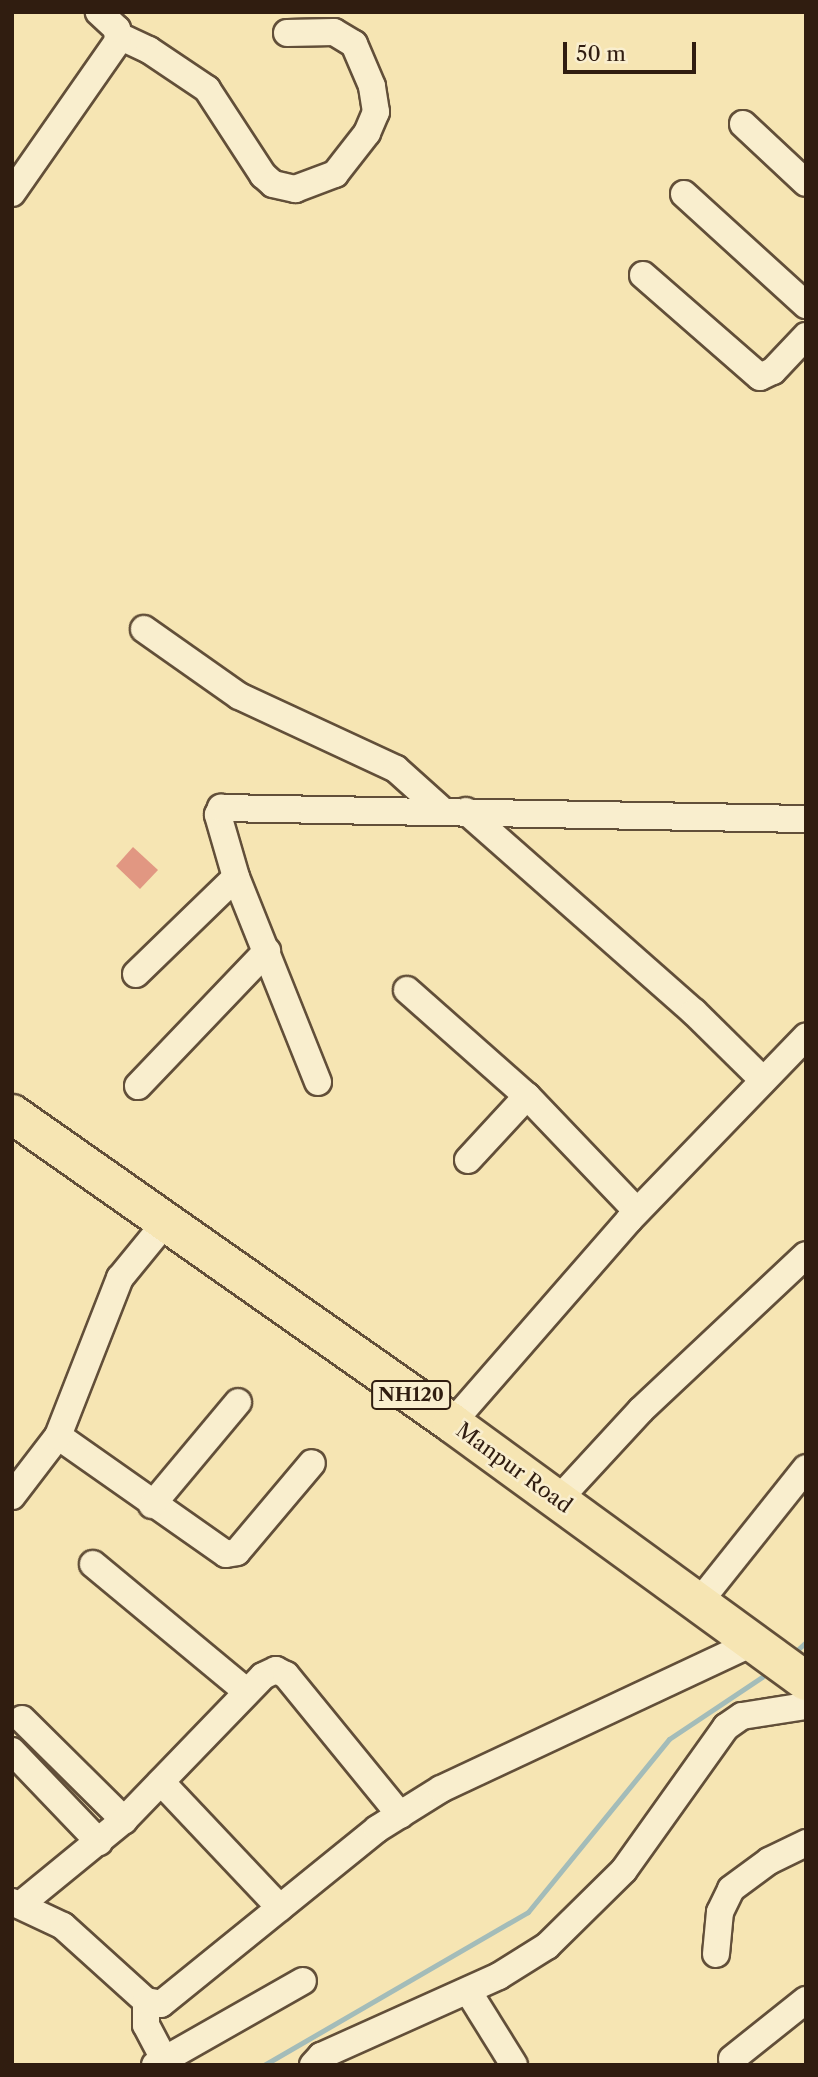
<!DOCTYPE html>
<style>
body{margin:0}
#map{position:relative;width:818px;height:2077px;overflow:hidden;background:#f6e5b3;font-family:"Libre Caslon Text",serif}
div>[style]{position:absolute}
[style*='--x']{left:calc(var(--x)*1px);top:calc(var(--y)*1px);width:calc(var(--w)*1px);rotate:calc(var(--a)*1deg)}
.stream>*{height:5px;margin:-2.5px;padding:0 2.5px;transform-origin:2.5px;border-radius:2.5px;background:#a3bcb9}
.building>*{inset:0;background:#e19782}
.roads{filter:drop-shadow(2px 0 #624f39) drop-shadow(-2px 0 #624f39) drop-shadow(0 2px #624f39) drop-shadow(0 -2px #624f39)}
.minor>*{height:26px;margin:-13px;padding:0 13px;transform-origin:13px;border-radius:13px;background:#f9eece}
.highway>*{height:38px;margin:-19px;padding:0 19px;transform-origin:19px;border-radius:19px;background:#f6e5b3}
span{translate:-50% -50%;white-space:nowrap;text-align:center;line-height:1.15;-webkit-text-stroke:5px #f9eece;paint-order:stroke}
.shield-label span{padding:2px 5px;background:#f9eece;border:2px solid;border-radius:5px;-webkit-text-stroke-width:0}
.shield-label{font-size:19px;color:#301d10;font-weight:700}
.street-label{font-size:21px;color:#301d10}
.frame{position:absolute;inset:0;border:14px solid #301d10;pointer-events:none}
.scale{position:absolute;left:563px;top:42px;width:133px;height:32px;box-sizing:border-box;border:4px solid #301d10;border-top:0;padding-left:9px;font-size:21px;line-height:24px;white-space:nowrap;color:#301d10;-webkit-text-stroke:5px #f9eece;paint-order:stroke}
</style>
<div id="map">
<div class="stream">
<i style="--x:793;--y:1654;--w:18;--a:-43"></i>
<i style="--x:264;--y:2065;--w:305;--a:-30.1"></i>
<i style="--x:528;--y:1912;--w:223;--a:-50.8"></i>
<i style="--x:669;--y:1739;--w:112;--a:-33.7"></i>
</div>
<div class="building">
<i style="clip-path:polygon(133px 847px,158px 870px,140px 889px,116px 866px)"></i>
</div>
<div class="roads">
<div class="minor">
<i style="--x:119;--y:36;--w:33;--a:25"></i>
<i style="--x:149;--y:50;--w:70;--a:33.9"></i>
<i style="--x:207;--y:89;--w:103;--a:56.9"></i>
<i style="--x:263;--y:175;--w:13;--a:42"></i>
<i style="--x:273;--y:184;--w:23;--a:13"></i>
<i style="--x:295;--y:189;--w:43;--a:-20.6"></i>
<i style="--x:335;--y:174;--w:52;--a:-52"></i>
<i style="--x:367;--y:133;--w:23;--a:-67"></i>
<i style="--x:376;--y:112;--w:26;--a:-99"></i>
<i style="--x:372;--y:86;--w:46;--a:-113.2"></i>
<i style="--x:354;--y:44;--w:23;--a:-149"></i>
<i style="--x:334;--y:32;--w:47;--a:178.8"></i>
<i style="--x:743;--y:124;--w:86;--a:43.1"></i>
<i style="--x:12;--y:193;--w:185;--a:-55.1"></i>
<i style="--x:118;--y:41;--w:12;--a:-95"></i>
<i style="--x:117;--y:29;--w:25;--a:-137"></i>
<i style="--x:684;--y:194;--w:165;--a:42.3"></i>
<i style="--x:643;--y:275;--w:155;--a:41.1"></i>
<i style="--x:760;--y:377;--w:14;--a:-25"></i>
<i style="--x:773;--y:371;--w:48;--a:-46.7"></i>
<i style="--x:144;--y:629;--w:116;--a:35.2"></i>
<i style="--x:239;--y:696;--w:173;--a:24.9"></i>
<i style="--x:396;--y:769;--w:64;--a:41.9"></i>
<i style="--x:466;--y:811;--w:304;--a:41.4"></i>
<i style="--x:694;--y:1012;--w:97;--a:44.6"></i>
<i style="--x:136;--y:974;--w:139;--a:-44.1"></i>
<i style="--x:407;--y:990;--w:160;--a:41.5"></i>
<i style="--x:527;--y:1096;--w:159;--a:46.3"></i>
<i style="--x:318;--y:1082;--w:221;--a:-111.8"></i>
<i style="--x:236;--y:877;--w:65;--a:-106.2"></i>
<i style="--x:218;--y:815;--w:8;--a:-67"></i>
<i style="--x:221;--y:808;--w:585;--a:1.08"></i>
<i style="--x:138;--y:1086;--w:187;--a:-46.3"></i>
<i style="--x:468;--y:1160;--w:87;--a:-47.3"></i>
<i style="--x:452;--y:1423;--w:269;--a:-48.9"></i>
<i style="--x:629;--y:1220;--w:255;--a:-46"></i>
<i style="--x:58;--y:1436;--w:205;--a:35.1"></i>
<i style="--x:226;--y:1554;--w:11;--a:-10"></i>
<i style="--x:237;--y:1552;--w:116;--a:-49.9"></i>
<i style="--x:12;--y:1496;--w:76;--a:-52.5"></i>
<i style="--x:58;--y:1436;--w:170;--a:-68.6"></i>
<i style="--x:120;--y:1278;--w:71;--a:-50.7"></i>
<i style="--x:558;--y:1500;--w:122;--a:-47.3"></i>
<i style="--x:641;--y:1410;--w:226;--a:-43.2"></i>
<i style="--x:152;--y:1505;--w:134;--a:-50.1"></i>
<i style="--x:93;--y:1564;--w:200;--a:39.7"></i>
<i style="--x:700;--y:1601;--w:170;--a:-51.4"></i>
<i style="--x:22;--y:1719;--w:144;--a:44.7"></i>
<i style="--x:12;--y:1751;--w:126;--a:46.3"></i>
<i style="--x:161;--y:1782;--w:173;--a:46.6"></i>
<i style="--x:12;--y:1902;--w:56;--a:25.2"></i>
<i style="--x:63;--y:1926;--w:112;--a:42.1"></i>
<i style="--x:146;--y:2001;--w:15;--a:11"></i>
<i style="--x:161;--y:2004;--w:278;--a:-39"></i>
<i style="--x:377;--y:1829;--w:75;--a:-32"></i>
<i style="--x:441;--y:1789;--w:344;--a:-25.1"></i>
<i style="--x:20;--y:1905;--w:134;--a:-39.3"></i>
<i style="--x:124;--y:1820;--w:200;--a:-46"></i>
<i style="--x:263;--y:1676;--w:14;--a:-25"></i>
<i style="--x:276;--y:1670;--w:11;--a:27"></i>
<i style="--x:286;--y:1675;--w:181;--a:50.8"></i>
<i style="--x:716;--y:1954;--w:42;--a:-84.6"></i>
<i style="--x:720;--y:1912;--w:25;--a:-64"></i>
<i style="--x:731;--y:1889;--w:47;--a:-36.4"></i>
<i style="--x:769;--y:1861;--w:41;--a:-25.9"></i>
<i style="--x:468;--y:1991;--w:87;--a:58.1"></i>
<i style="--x:146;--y:2001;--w:24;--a:90"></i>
<i style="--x:146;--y:2025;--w:41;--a:62.2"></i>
<i style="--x:732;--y:2059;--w:95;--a:-38.6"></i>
<i style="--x:155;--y:2065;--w:170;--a:-29.6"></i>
<i style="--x:313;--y:2065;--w:12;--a:-48"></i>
<i style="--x:321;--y:2056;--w:195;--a:-24.2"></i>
<i style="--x:499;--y:1976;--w:57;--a:-32"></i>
<i style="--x:547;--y:1946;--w:108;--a:-44.6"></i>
<i style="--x:624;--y:1870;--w:176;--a:-54.5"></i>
<i style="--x:726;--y:1727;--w:19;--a:-35"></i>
<i style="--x:742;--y:1716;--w:65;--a:-8.9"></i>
</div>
<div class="highway">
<i style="--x:12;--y:1114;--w:538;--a:35.08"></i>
<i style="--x:452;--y:1423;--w:438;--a:36.1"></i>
</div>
</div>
<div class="shield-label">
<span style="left:411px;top:1395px">NH120</span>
</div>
<div class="street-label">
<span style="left:514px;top:1468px;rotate:36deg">Manpur Road</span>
</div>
<div class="frame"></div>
<div class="scale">50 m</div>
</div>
